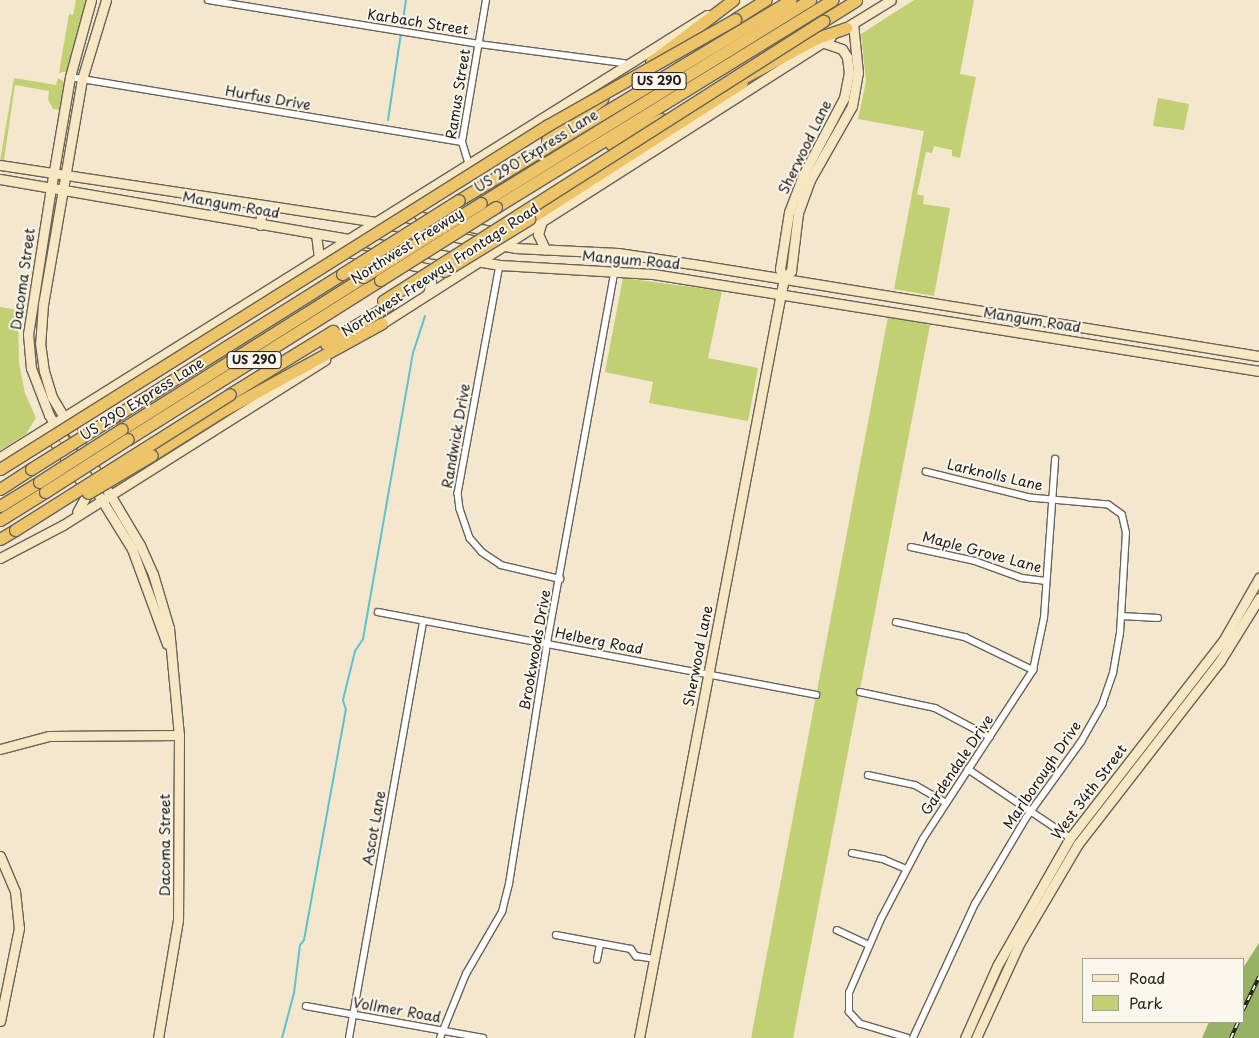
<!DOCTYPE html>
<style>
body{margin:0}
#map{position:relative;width:1259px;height:1038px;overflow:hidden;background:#f4e7ce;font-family:"Playpen Sans",sans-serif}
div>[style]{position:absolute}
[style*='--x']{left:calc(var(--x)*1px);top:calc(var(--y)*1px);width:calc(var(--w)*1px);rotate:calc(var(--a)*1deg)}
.green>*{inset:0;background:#c0d073}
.forest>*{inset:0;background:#98b265}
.stream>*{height:2px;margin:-1px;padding:0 1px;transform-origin:1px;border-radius:1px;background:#59c5d0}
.roads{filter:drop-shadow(1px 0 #68635a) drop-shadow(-1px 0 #68635a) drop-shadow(0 1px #68635a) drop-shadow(0 -1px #68635a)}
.street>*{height:5.5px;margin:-2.75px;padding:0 2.75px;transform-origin:2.75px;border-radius:2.75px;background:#fff}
.secondary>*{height:9px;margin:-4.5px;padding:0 4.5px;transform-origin:4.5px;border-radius:4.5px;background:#f8e7c3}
.highway>*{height:11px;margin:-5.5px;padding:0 5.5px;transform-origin:5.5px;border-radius:5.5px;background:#eec469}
.rail>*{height:4px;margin-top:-2px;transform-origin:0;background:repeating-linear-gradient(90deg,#fbf7ec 0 5.5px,#1c1c1c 0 11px);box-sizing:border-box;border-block:1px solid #1c1c1c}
.bridges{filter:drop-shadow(1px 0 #68635a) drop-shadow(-1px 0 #68635a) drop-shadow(0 1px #68635a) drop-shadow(0 -1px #68635a)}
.highway-bridge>*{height:11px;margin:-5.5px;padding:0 5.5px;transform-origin:5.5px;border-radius:5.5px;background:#eec469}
span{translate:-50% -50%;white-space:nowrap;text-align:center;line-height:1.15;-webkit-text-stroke:4px #fbf7ec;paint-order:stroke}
.shield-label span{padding:1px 4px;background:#fbf7ec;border:1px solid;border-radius:4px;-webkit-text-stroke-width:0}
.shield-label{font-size:12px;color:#1c1c1c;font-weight:700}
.street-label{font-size:14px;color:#1c1c1c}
.legend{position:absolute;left:1082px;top:958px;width:162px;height:65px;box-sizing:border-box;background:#fbf7ec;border:1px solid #a29f99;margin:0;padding:6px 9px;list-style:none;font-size:15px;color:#1c1c1c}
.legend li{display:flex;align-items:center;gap:10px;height:25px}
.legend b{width:25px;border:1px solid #a29f99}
</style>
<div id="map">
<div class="green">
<i style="clip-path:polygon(76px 0,89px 0,69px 71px,59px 73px,69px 14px,73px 15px)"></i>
<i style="clip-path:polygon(914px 0,974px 0,960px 74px,976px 77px,960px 158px,952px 156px,952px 150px,934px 146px,932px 153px,926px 152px,917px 194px,924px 196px,923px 204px,950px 208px,934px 296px,894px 289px,924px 131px,858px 119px,866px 81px,861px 34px)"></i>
<i style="clip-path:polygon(14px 78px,56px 85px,58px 78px,66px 83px,60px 110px,53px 109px,48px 99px,49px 91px,15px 85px,4px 160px,0 161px)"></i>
<i style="clip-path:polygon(1158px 98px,1189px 104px,1184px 130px,1153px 126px)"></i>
<i style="clip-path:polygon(623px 278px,722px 291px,708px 358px,758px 368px,748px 421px,649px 403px,653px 382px,605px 372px)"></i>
<i style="clip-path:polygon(0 307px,18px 310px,19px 363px,25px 393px,36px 418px,26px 434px,0 450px)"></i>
<i style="clip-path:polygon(888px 317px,930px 325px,793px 1038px,751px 1038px)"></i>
</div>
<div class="forest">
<i style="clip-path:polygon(1259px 943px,1259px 1038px,1202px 1038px,1209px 1022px,1243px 1022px,1243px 968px)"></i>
</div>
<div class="stream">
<i style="--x:388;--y:120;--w:121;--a:-81.5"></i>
<i style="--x:282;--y:1038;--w:47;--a:-75.1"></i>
<i style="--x:294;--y:993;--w:48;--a:-82.9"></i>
<i style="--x:300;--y:945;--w:6;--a:-51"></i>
<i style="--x:304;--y:940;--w:234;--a:-79.7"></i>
<i style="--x:346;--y:710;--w:10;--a:-107"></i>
<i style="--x:343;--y:700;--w:50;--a:-76.2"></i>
<i style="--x:355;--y:651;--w:14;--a:-56"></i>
<i style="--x:363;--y:639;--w:290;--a:-80.1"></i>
<i style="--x:413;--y:353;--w:39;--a:-72"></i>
</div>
<div class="roads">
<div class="street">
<i style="--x:208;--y:0;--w:275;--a:9.2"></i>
<i style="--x:479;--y:44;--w:146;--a:7.5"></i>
<i style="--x:70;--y:77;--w:397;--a:9.4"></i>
<i style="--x:468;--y:162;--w:21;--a:-107"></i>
<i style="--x:462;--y:142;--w:144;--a:-80.4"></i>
<i style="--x:500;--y:265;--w:232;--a:100.4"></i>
<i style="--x:458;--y:493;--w:16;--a:83"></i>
<i style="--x:460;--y:509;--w:31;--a:71"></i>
<i style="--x:470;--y:538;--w:18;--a:49"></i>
<i style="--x:482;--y:552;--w:23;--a:34"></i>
<i style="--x:501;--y:565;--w:61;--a:13.3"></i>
<i style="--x:911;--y:547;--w:66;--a:12.3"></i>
<i style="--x:975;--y:561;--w:50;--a:19.9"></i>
<i style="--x:1022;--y:578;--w:24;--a:7"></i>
<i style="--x:378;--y:612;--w:446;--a:10.7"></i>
<i style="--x:1121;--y:616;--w:37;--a:3"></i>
<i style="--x:896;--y:622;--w:71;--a:12.3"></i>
<i style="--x:965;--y:637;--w:76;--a:25.9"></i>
<i style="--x:860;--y:692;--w:77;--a:12"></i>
<i style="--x:935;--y:708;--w:62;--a:27.8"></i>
<i style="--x:968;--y:769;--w:125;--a:33.9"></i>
<i style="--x:868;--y:775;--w:48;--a:12"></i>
<i style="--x:915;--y:785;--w:34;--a:30"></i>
<i style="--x:852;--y:853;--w:32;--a:11"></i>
<i style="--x:883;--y:859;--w:25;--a:23"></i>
<i style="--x:837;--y:930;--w:35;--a:25"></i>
<i style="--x:556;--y:935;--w:76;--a:10.6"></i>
<i style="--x:631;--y:949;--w:9;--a:54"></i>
<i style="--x:636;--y:956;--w:18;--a:9"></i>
<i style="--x:597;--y:960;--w:16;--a:-79"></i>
<i style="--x:306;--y:1006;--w:180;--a:10.2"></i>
<i style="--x:349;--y:1038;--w:423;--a:-79.9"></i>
<i style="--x:440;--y:1038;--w:69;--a:-67.9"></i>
<i style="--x:466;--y:974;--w:72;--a:-59.9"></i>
<i style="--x:502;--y:912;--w:29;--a:-76"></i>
<i style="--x:509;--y:884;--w:244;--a:-81"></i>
<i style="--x:547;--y:643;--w:396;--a:-79.7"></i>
<i style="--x:907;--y:1038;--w:49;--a:-163.4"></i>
<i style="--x:860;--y:1024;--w:16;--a:-133"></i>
<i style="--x:849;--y:1012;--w:19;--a:-90"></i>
<i style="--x:849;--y:993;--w:81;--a:-66.6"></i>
<i style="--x:881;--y:919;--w:90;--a:-62.3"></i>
<i style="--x:923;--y:839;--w:202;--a:-56.9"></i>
<i style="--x:1033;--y:670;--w:53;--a:-78.1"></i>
<i style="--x:1044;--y:618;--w:159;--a:-86"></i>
<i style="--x:913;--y:1038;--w:148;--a:-65.2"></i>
<i style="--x:975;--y:904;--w:100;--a:-59.3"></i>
<i style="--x:1026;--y:818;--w:94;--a:-54.1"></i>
<i style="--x:1081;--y:742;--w:43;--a:-60.4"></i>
<i style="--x:1102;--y:705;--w:34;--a:-71"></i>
<i style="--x:1113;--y:673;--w:41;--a:-80.1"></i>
<i style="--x:1120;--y:633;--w:100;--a:-86.6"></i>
<i style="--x:1126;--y:533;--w:18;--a:-103"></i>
<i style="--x:1122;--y:515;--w:17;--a:-144"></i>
<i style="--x:1108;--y:505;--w:78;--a:-174.9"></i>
<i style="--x:1030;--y:498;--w:107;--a:-166"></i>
</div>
<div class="secondary">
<i style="--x:91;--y:0;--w:80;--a:105.3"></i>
<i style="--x:70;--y:77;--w:119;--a:99.7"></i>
<i style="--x:50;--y:194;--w:142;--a:98.9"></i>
<i style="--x:28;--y:334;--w:34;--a:85"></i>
<i style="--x:31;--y:368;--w:50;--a:69"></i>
<i style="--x:49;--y:415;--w:158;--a:58.2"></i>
<i style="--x:132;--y:549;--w:101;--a:69.8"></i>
<i style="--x:106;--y:0;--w:83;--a:106.9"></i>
<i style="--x:82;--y:79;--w:228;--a:99.8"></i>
<i style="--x:43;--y:304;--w:39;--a:94"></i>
<i style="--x:40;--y:343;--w:28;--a:82"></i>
<i style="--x:44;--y:371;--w:27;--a:73"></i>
<i style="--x:52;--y:397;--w:172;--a:59.3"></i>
<i style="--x:140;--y:545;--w:32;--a:66"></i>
<i style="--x:153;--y:574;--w:56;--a:73.5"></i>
<i style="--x:169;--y:628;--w:107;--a:84.7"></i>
<i style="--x:179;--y:735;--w:185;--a:90.3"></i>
<i style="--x:178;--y:920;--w:120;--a:99.6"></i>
<i style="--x:842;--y:30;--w:57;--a:-31.5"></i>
<i style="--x:0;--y:165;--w:379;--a:8.6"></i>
<i style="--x:375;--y:222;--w:142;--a:10.5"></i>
<i style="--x:515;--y:248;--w:103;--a:2.8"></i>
<i style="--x:618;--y:253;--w:82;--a:8.4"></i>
<i style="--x:699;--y:265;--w:567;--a:9.23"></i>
<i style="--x:0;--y:179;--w:507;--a:9.76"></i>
<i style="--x:500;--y:265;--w:153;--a:3.4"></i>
<i style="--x:653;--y:274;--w:614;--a:9.09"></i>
<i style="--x:416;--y:203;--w:7;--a:106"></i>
<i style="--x:414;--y:210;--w:10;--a:45"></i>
<i style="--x:421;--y:217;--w:76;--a:11.3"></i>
<i style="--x:542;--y:221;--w:14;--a:107"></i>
<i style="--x:538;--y:234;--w:17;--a:65"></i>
<i style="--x:260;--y:225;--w:19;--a:-84"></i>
<i style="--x:316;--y:234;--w:24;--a:83"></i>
<i style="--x:343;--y:251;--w:85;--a:11.6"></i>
<i style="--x:426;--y:268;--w:15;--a:70"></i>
<i style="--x:431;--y:282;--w:12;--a:104"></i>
<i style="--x:784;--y:279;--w:11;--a:-49"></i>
<i style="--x:791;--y:271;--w:58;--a:-83.1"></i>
<i style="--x:798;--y:213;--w:35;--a:-70"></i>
<i style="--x:810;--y:180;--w:85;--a:-60.4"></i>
<i style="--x:852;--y:106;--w:34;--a:-80"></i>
<i style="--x:858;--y:73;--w:50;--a:-95.7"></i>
<i style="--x:378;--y:326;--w:537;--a:-32.54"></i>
<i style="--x:46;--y:437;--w:8;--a:23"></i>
<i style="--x:53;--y:440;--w:52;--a:56"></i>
<i style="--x:82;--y:483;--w:14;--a:73"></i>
<i style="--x:86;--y:496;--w:18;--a:119"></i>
<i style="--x:0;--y:457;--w:834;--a:-32.01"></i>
<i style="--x:0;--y:558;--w:71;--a:-27.6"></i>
<i style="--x:63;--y:525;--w:310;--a:-32.2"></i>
<i style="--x:0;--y:749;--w:51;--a:-14.9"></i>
<i style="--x:49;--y:736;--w:130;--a:-0.4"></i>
<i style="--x:0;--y:856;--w:38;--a:67"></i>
<i style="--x:15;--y:891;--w:37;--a:84"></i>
<i style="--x:19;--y:928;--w:95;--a:101.5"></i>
<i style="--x:639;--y:1038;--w:758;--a:-79.21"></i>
<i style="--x:781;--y:293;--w:14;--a:-78"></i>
<i style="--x:784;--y:279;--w:11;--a:-112"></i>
<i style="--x:780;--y:269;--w:58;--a:-81"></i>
<i style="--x:789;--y:212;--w:40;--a:-69"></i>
<i style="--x:803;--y:175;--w:87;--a:-62"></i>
<i style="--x:844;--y:98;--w:25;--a:-79"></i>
<i style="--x:849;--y:73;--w:16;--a:-97"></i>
<i style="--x:847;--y:57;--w:9;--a:-122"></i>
<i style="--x:842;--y:49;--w:21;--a:-161"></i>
<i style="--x:965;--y:1038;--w:79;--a:-66"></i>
<i style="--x:997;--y:966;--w:147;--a:-60.3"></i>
<i style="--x:1070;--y:838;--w:249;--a:-52.2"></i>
<i style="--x:1223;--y:641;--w:73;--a:-60.3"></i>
<i style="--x:976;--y:1038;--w:103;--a:-65.4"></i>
<i style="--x:1019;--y:944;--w:116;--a:-59.5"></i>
<i style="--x:1078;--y:844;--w:232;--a:-52.2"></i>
<i style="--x:1220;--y:661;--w:74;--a:-58.2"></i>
</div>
<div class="highway">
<i style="--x:735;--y:19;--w:36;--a:-32"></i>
<i style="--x:823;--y:21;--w:39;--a:-32"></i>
<i style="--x:651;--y:62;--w:103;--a:-37.1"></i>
<i style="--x:734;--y:83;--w:94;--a:-28.5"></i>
<i style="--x:817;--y:38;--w:31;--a:-19"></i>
<i style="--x:547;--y:140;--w:69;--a:-36.7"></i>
<i style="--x:611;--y:144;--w:56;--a:-26.6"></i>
<i style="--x:459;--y:200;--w:387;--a:-31.1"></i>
<i style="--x:481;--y:203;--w:387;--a:-31.7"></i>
<i style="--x:496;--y:207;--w:395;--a:-31.6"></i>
<i style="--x:529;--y:219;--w:253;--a:-32.7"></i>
<i style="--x:326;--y:344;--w:72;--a:-31.9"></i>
<i style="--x:230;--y:394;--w:121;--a:-31.5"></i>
<i style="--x:114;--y:417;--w:269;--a:-32.1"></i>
<i style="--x:122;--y:429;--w:285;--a:-32.2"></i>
<i style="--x:128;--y:439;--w:298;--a:-32.2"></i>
<i style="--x:152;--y:455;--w:85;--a:-32"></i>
<i style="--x:224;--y:410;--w:180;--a:-28.8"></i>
<i style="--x:0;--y:489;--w:37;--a:-33"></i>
<i style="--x:0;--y:506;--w:46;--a:-31.6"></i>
<i style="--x:0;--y:520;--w:53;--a:-31.9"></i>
<i style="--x:0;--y:539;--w:17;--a:-31"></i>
</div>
</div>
<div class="rail">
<i style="--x:1243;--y:1010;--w:37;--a:-64"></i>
<i style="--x:1231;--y:1038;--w:17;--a:-66"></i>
</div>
<div class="bridges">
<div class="highway-bridge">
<i style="--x:444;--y:271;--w:100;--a:-31.5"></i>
<i style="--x:342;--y:274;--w:138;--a:-32.3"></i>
<i style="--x:363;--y:277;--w:139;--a:-32.1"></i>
<i style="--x:380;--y:280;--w:137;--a:-32.2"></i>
<i style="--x:383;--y:301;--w:522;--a:-32.47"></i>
<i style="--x:0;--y:469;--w:647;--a:-32.12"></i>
<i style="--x:548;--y:125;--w:215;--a:-29.5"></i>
<i style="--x:31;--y:469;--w:98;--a:-32.1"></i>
<i style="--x:39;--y:482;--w:98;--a:-32.6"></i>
<i style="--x:45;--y:492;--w:98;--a:-32.6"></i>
<i style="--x:88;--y:493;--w:74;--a:-30.7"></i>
<i style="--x:15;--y:530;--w:254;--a:-32.3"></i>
</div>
</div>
<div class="shield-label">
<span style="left:659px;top:81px">US 290</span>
<span style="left:254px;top:360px">US 290</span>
</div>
<div class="street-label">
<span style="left:418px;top:22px;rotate:9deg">Karbach Street</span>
<span style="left:458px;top:94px;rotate:-81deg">Ramus Street</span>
<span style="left:268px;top:98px;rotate:10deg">Hurfus Drive</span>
<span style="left:805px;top:147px;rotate:-64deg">Sherwood Lane</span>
<span style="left:536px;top:151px;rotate:-32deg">US 290 Express Lane</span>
<span style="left:231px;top:205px;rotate:10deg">Mangum Road</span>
<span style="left:407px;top:246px;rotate:-32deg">Northwest Freeway</span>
<span style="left:631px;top:260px;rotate:5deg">Mangum Road</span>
<span style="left:440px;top:270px;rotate:-33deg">Northwest Freeway Frontage Road</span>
<span style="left:23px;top:279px;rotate:-82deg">Dacoma Street</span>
<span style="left:1032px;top:320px;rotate:9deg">Mangum Road</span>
<span style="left:142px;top:399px;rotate:-32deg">US 290 Express Lane</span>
<span style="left:456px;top:436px;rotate:-80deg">Randwick Drive</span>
<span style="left:995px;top:475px;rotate:13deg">Larknolls Lane</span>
<span style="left:982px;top:552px;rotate:15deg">Maple Grove Lane</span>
<span style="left:599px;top:641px;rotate:11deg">Helberg Road</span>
<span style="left:535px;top:650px;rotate:-80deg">Brookwoods Drive</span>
<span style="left:698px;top:656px;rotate:-79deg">Sherwood Lane</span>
<span style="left:957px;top:765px;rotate:-56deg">Gardendale Drive</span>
<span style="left:1042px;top:775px;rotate:-56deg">Marlborough Drive</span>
<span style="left:1089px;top:792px;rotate:-53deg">West 34th Street</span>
<span style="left:374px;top:828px;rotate:-80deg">Ascot Lane</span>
<span style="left:165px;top:845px;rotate:-90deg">Dacoma Street</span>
<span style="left:397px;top:1010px;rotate:10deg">Vollmer Road</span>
</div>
<ul class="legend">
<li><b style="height:6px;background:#f8e7c3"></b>Road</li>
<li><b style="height:14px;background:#c0d073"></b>Park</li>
</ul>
</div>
